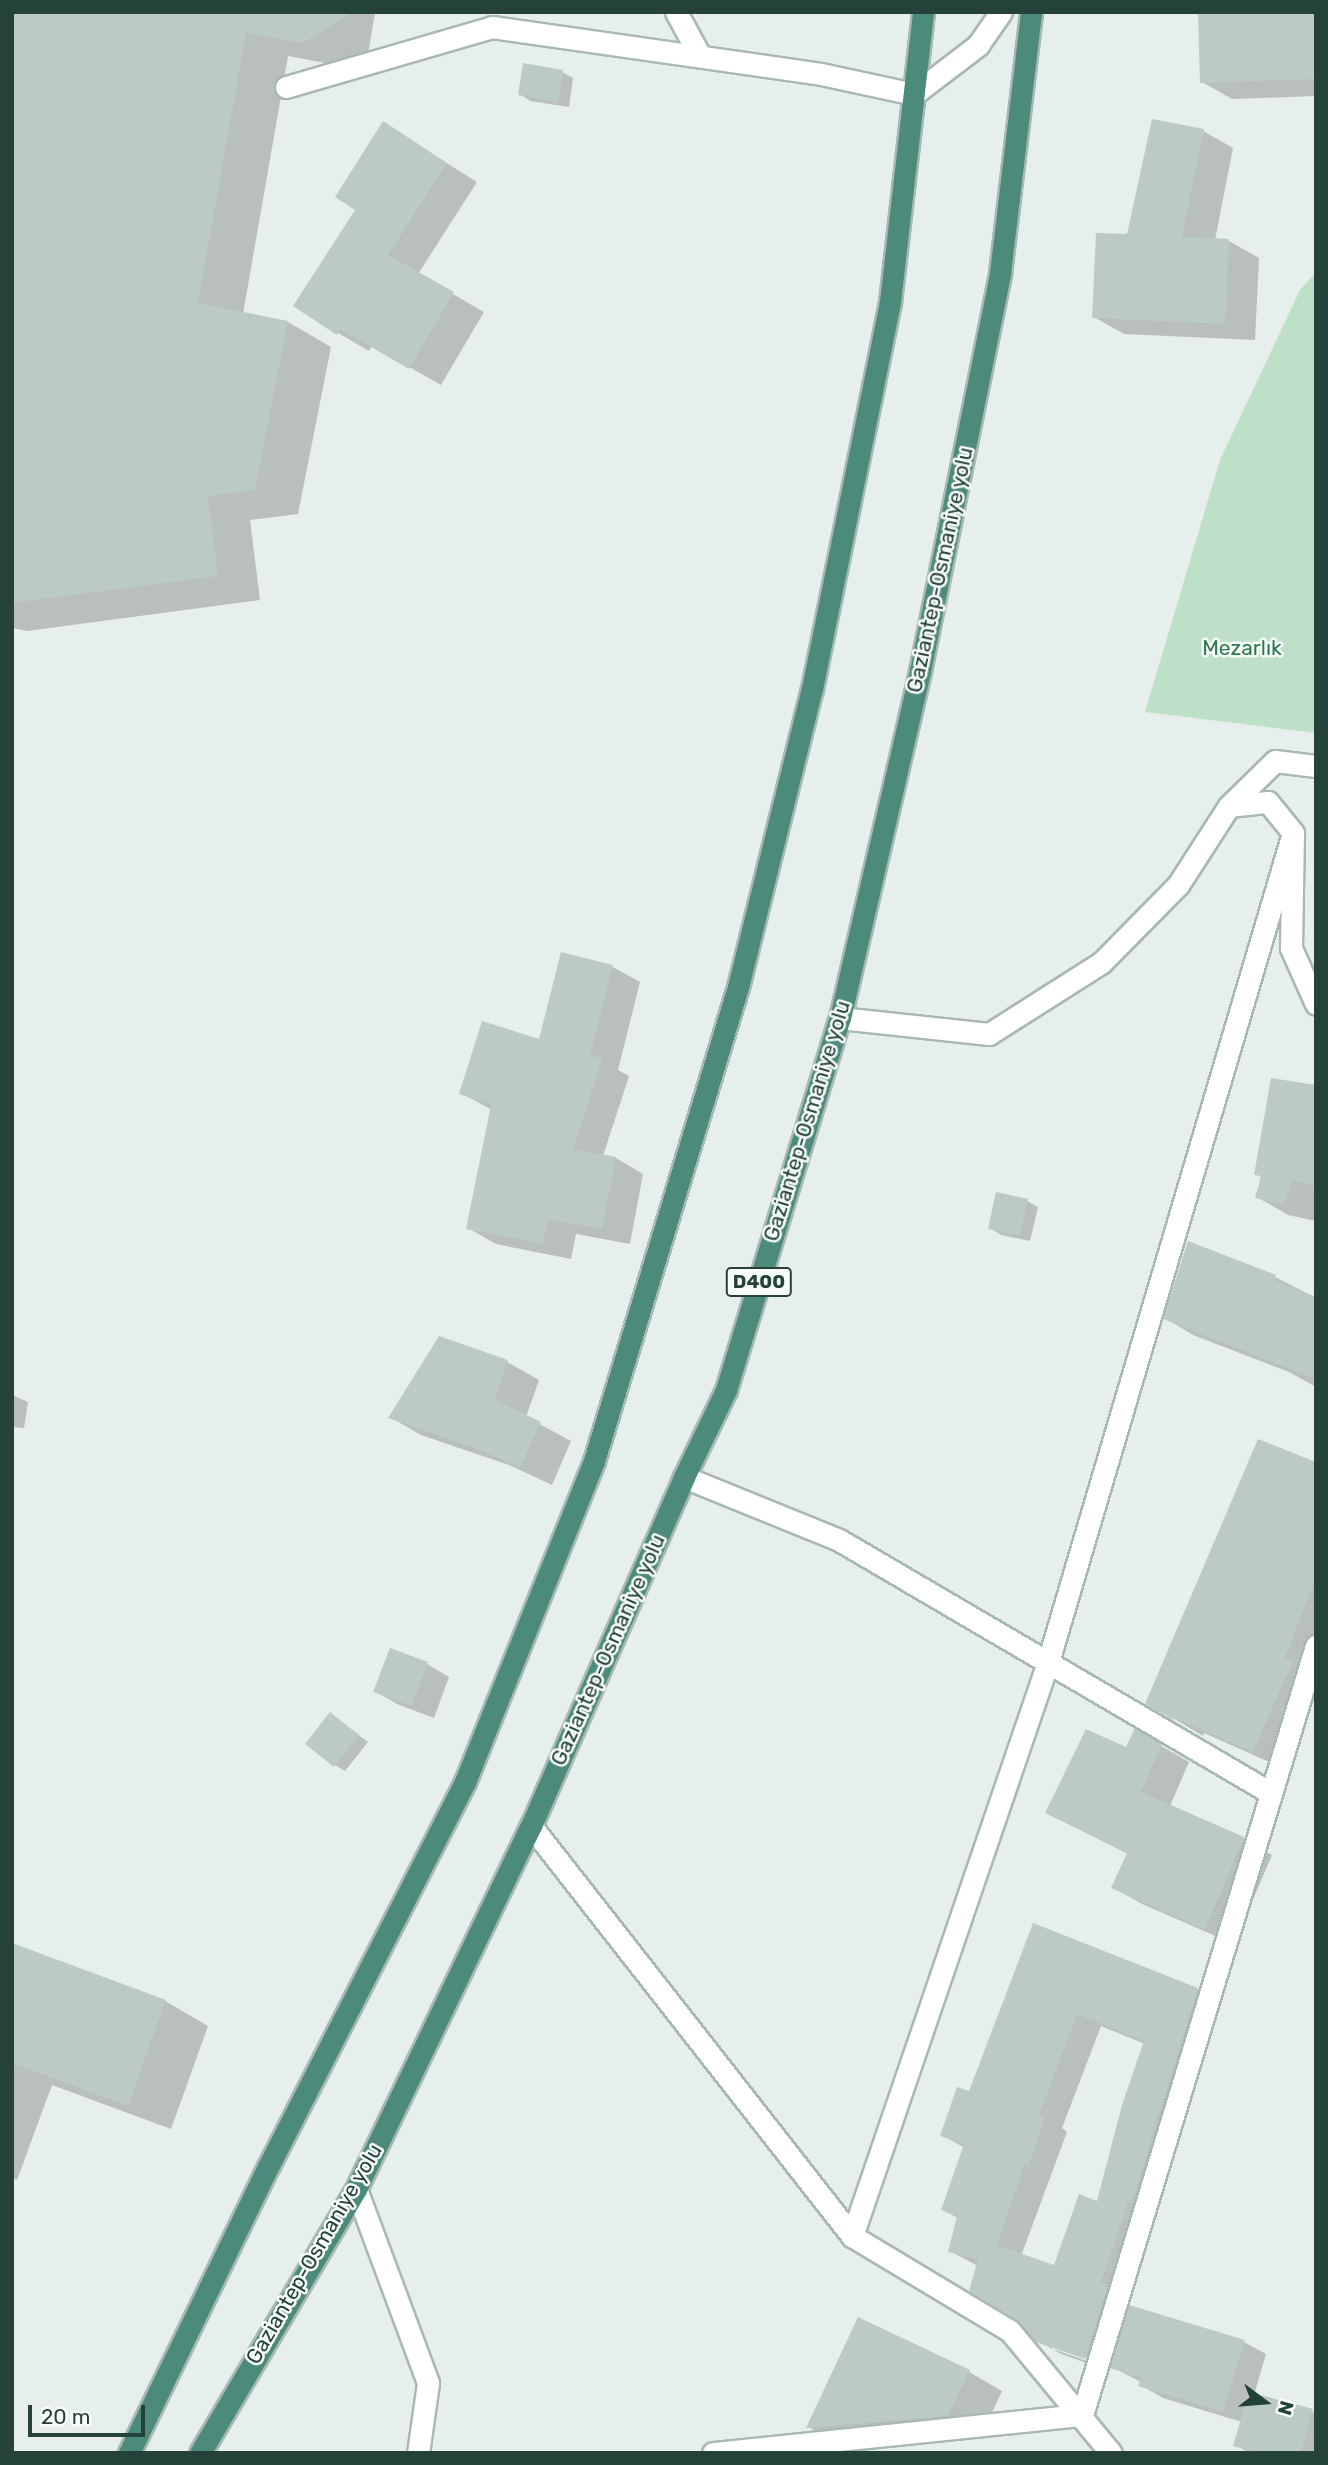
<!DOCTYPE html>
<meta charset="utf-8">
<style>
body{margin:0}
#map{position:relative;width:1328px;height:2465px;overflow:hidden;background:#e6efeb;font-family:Rubik,sans-serif}
div>[style]{position:absolute}
[style*='--x']{left:calc(var(--x)*1px);top:calc(var(--y)*1px);width:calc(var(--w)*1px);rotate:calc(var(--a)*1deg)}
.green>*{inset:0;background:#bfe0c8}
.shadow>*{inset:0;background:#0003}
.building>*{inset:0;background:#bbcac4}
.roads{filter:drop-shadow(2px 0 #a8b8b2) drop-shadow(-2px 0 #a8b8b2) drop-shadow(0 2px #a8b8b2) drop-shadow(0 -2px #a8b8b2)}
.service>*{height:21px;margin:-10.5px;padding:0 10.5px;transform-origin:10.5px;border-radius:10.5px;background:#fff}
.minor>*{height:21px;margin:-10.5px;padding:0 10.5px;transform-origin:10.5px;border-radius:10.5px;background:#fff}
.trunk>*{height:21px;margin:-10.5px;padding:0 10.5px;transform-origin:10.5px;border-radius:10.5px;background:#4c8a7c}
span{translate:-50% -50%;white-space:nowrap;text-align:center;line-height:1.15;-webkit-text-stroke:5px #f7fbf9;paint-order:stroke}
.shield-label span{padding:2px 5px;background:#f7fbf9;border:2px solid;border-radius:5px;-webkit-text-stroke-width:0}
.shield-label{font-size:19px;color:#24423a;font-weight:700}
.street-label{font-size:21px;color:#24423a}
.park-label{font-size:21px;color:#2d7a4b}
.frame{position:absolute;inset:0;border:14px solid #24423a;pointer-events:none}
.north{position:absolute;left:1230px;top:2367px;width:70px;height:70px;-webkit-text-stroke:5px #f7fbf9;paint-order:stroke;rotate:106deg;font-size:19px;font-weight:700;line-height:28px;text-align:center;color:#24423a}
.north::after{content:'';display:block;margin:auto;width:24px;height:32px;background:#24423a;clip-path:polygon(50% 0,100% 100%,50% 72%,0 100%)}
.scale{position:absolute;left:28px;top:2405px;width:117px;height:32px;box-sizing:border-box;border:4px solid #24423a;border-top:0;padding-left:9px;font-size:21px;line-height:24px;white-space:nowrap;color:#24423a;-webkit-text-stroke:5px #f7fbf9;paint-order:stroke}
</style>
<div id="map">
<div class="green">
<i style="clip-path:polygon(1316px 272px,1316px 733px,1145px 712px,1220px 460px,1300px 290px)"></i>
</div>
<div class="shadow">
<i style="clip-path:polygon(12px 12px,375px 13px,368px 54px,347px 67px,288px 56px,243px 314px,288px 322px,331px 347px,298px 514px,250px 520px,260px 600px,27px 631px,12px 628px)"></i>
<i style="clip-path:polygon(1316px 12px,1316px 96px,1232px 99px,1202px 82px)"></i>
<i style="clip-path:polygon(562px 72px,573px 78px,569px 107px,530px 101px,520px 94px)"></i>
<i style="clip-path:polygon(384px 124px,477px 182px,418px 274px,484px 312px,441px 385px,372px 346px,369px 351px,338px 333px,357px 210px)"></i>
<i style="clip-path:polygon(1203px 131px,1233px 148px,1215px 240px,1229px 241px,1259px 258px,1255px 340px,1124px 334px,1094px 317px,1129px 236px)"></i>
<i style="clip-path:polygon(563px 954px,613px 967px,640px 982px,618px 1070px,629px 1076px,603px 1156px,616px 1158px,643px 1174px,630px 1244px,576px 1234px,571px 1259px,496px 1244px,468px 1228px,492px 1110px,461px 1093px,540px 1041px)"></i>
<i style="clip-path:polygon(1316px 1087px,1316px 1221px,1288px 1215px,1257px 1197px,1263px 1178px,1256px 1174px)"></i>
<i style="clip-path:polygon(1027px 1201px,1038px 1207px,1030px 1241px,1001px 1235px,990px 1228px)"></i>
<i style="clip-path:polygon(1275px 1277px,1316px 1298px,1316px 1387px,1289px 1372px,1193px 1335px,1165px 1318px)"></i>
<i style="clip-path:polygon(440px 1338px,507px 1362px,539px 1380px,526px 1417px,571px 1441px,552px 1485px,509px 1465px,421px 1435px,390px 1417px)"></i>
<i style="clip-path:polygon(12px 1395px,28px 1402px,24px 1428px,12px 1427px)"></i>
<i style="clip-path:polygon(1316px 1464px,1316px 1701px,1313px 1700px,1283px 1768px,1204px 1733px,1203px 1736px,1148px 1703px)"></i>
<i style="clip-path:polygon(427px 1664px,449px 1677px,434px 1718px,397px 1704px,375px 1691px)"></i>
<i style="clip-path:polygon(331px 1714px,368px 1742px,345px 1771px,335px 1765px)"></i>
<i style="clip-path:polygon(1135px 1731px,1189px 1762px,1170px 1806px,1243px 1839px,1272px 1855px,1234px 1944px,1142px 1904px,1114px 1888px,1128px 1854px,1047px 1813px,1127px 1749px)"></i>
<i style="clip-path:polygon(evenodd,1034px 1925px,1197px 1990px,1221px 2004px,1156px 2215px,1152px 2214px,1124px 2295px,1131px 2299px,1128px 2307px,1244px 2342px,1266px 2354px,1254px 2395px,1316px 2413px,1316px 2453px,1249px 2453px,1236px 2445px,1242px 2422px,1163px 2398px,1140px 2385px,1141px 2382px,1110px 2366px,1109px 2371px,1061px 2354px,1053px 2349px,1093px 2363px,1094px 2360px,1052px 2345px,1052px 2349px,1037px 2340px,978px 2266px,950px 2251px,958px 2218px,943px 2210px,965px 2148px,942px 2135px,970px 2093px,1034px 1925px,1101px 2026px,1145px 2044px,1098px 2203px,1055px 2268px,1021px 2256px,1067px 2132px,1062px 2128px,1101px 2026px)"></i>
<i style="clip-path:polygon(12px 1945px,165px 2001px,208px 2026px,171px 2129px,52px 2085px,17px 2180px,12px 2178px)"></i>
<i style="clip-path:polygon(969px 2372px,1002px 2391px,982px 2434px,841px 2446px,809px 2427px)"></i>
</div>
<div class="building">
<i style="clip-path:polygon(12px 12px,353px 12px,303px 43px,246px 33px,198px 303px,288px 321px,255px 490px,208px 496px,218px 576px,12px 603px)"></i>
<i style="clip-path:polygon(1198px 12px,1316px 12px,1316px 79px,1200px 83px)"></i>
<i style="clip-path:polygon(523px 63px,563px 70px,558px 102px,518px 95px)"></i>
<i style="clip-path:polygon(1152px 119px,1204px 129px,1182px 237px,1229px 239px,1225px 324px,1092px 318px,1096px 233px,1127px 234px)"></i>
<i style="clip-path:polygon(383px 121px,447px 163px,388px 255px,454px 292px,409px 369px,340px 329px,337px 335px,293px 306px,355px 210px,335px 197px)"></i>
<i style="clip-path:polygon(561px 952px,613px 965px,590px 1055px,602px 1059px,573px 1149px,616px 1157px,602px 1229px,548px 1219px,543px 1244px,466px 1229px,491px 1105px,459px 1094px,482px 1021px,539px 1039px)"></i>
<i style="clip-path:polygon(1271px 1078px,1316px 1085px,1316px 1186px,1292px 1181px,1284px 1205px,1255px 1198px,1261px 1176px,1254px 1175px)"></i>
<i style="clip-path:polygon(996px 1192px,1028px 1199px,1020px 1236px,988px 1229px)"></i>
<i style="clip-path:polygon(1188px 1241px,1276px 1275px,1274px 1280px,1316px 1297px,1316px 1379px,1163px 1319px)"></i>
<i style="clip-path:polygon(439px 1336px,508px 1360px,495px 1400px,541px 1422px,520px 1468px,475px 1448px,388px 1418px)"></i>
<i style="clip-path:polygon(1258px 1439px,1316px 1462px,1316px 1577px,1285px 1658px,1293px 1661px,1253px 1752px,1174px 1718px,1173px 1720px,1145px 1704px)"></i>
<i style="clip-path:polygon(390px 1648px,428px 1662px,412px 1706px,373px 1692px)"></i>
<i style="clip-path:polygon(330px 1712px,359px 1735px,334px 1767px,305px 1744px)"></i>
<i style="clip-path:polygon(1135px 1728px,1162px 1744px,1141px 1792px,1244px 1837px,1205px 1930px,1111px 1888px,1127px 1853px,1045px 1813px,1086px 1729px,1126px 1747px)"></i>
<i style="clip-path:polygon(evenodd,1033px 1923px,1198px 1988px,1132px 2203px,1128px 2202px,1101px 2282px,1108px 2284px,1085px 2359px,1036px 2342px,1017px 2320px,969px 2291px,978px 2259px,948px 2252px,957px 2216px,941px 2210px,964px 2144px,940px 2136px,957px 2087px,969px 2091px,1033px 1923px,1077px 2014px,1144px 2041px,1122px 2105px,1097px 2201px,1079px 2194px,1054px 2265px,997px 2245px,1025px 2164px,1029px 2165px,1045px 2117px,1039px 2115px,1077px 2014px)"></i>
<i style="clip-path:polygon(12px 1943px,166px 2000px,128px 2106px,12px 2063px)"></i>
<i style="clip-path:polygon(1129px 2305px,1245px 2340px,1223px 2412px,1138px 2386px,1141px 2378px,1110px 2368px)"></i>
<i style="clip-path:polygon(858px 2317px,970px 2370px,948px 2416px,806px 2428px)"></i>
<i style="clip-path:polygon(1249px 2392px,1313px 2409px,1301px 2453px,1258px 2453px,1233px 2446px)"></i>
</div>
<div class="roads">
<div class="service">
<i style="--x:676;--y:12;--w:50;--a:61.4"></i>
<i style="--x:286;--y:87;--w:215;--a:-16.2"></i>
<i style="--x:492;--y:27;--w:332;--a:8.1"></i>
<i style="--x:821;--y:74;--w:95;--a:12.1"></i>
<i style="--x:914;--y:94;--w:81;--a:-37.4"></i>
<i style="--x:978;--y:45;--w:40;--a:-55.1"></i>
</div>
<div class="minor">
<i style="--x:1229;--y:806;--w:64;--a:-44.4"></i>
<i style="--x:1275;--y:761;--w:41;--a:7"></i>
<i style="--x:840;--y:1018;--w:150;--a:6.1"></i>
<i style="--x:989;--y:1034;--w:133;--a:-32.4"></i>
<i style="--x:1101;--y:963;--w:110;--a:-45.4"></i>
<i style="--x:1178;--y:885;--w:94;--a:-57.2"></i>
<i style="--x:1229;--y:806;--w:39;--a:-6"></i>
<i style="--x:1268;--y:802;--w:40;--a:51"></i>
<i style="--x:1293;--y:833;--w:115;--a:91"></i>
<i style="--x:1291;--y:948;--w:61;--a:65.9"></i>
<i style="--x:684;--y:1477;--w:167;--a:22.1"></i>
<i style="--x:839;--y:1540;--w:501;--a:30.36"></i>
<i style="--x:531;--y:1826;--w:521;--a:51.94"></i>
<i style="--x:852;--y:2236;--w:184;--a:31"></i>
<i style="--x:1010;--y:2331;--w:158;--a:50.4"></i>
<i style="--x:356;--y:2189;--w:207;--a:69.6"></i>
<i style="--x:428;--y:2383;--w:71;--a:98.1"></i>
<i style="--x:852;--y:2236;--w:607;--a:-71.15"></i>
<i style="--x:1048;--y:1662;--w:864;--a:-73.54"></i>
<i style="--x:713;--y:2453;--w:371;--a:-5.9"></i>
<i style="--x:1082;--y:2415;--w:804;--a:-73.08"></i>
</div>
<div class="trunk">
<i style="--x:129;--y:2453;--w:320;--a:-64.1"></i>
<i style="--x:269;--y:2165;--w:430;--a:-62.9"></i>
<i style="--x:465;--y:1782;--w:346;--a:-68.1"></i>
<i style="--x:594;--y:1461;--w:500;--a:-73.1"></i>
<i style="--x:739;--y:983;--w:303;--a:-76.1"></i>
<i style="--x:812;--y:689;--w:395;--a:-78.6"></i>
<i style="--x:890;--y:302;--w:292;--a:-83.5"></i>
<i style="--x:200;--y:2453;--w:307;--a:-59.4"></i>
<i style="--x:356;--y:2189;--w:403;--a:-64.3"></i>
<i style="--x:531;--y:1826;--w:381;--a:-66.3"></i>
<i style="--x:684;--y:1477;--w:97;--a:-64.2"></i>
<i style="--x:726;--y:1390;--w:389;--a:-73"></i>
<i style="--x:840;--y:1018;--w:356;--a:-77"></i>
<i style="--x:920;--y:671;--w:406;--a:-78.6"></i>
<i style="--x:1000;--y:273;--w:263;--a:-83.2"></i>
</div>
</div>
<div class="shield-label">
<span style="left:759px;top:1282px">D400</span>
</div>
<div class="street-label">
<span style="left:940px;top:570px;rotate:-78deg">Gaziantep-Osmaniye yolu</span>
<span style="left:807px;top:1121px;rotate:-73deg">Gaziantep-Osmaniye yolu</span>
<span style="left:608px;top:1650px;rotate:-66deg">Gaziantep-Osmaniye yolu</span>
<span style="left:314px;top:2254px;rotate:-60deg">Gaziantep-Osmaniye yolu</span>
</div>
<div class="park-label">
<span style="left:1242px;top:648px">Mezarlık</span>
</div>
<div class="frame"></div>
<div class="north">N</div>
<div class="scale">20 m</div>
</div>
